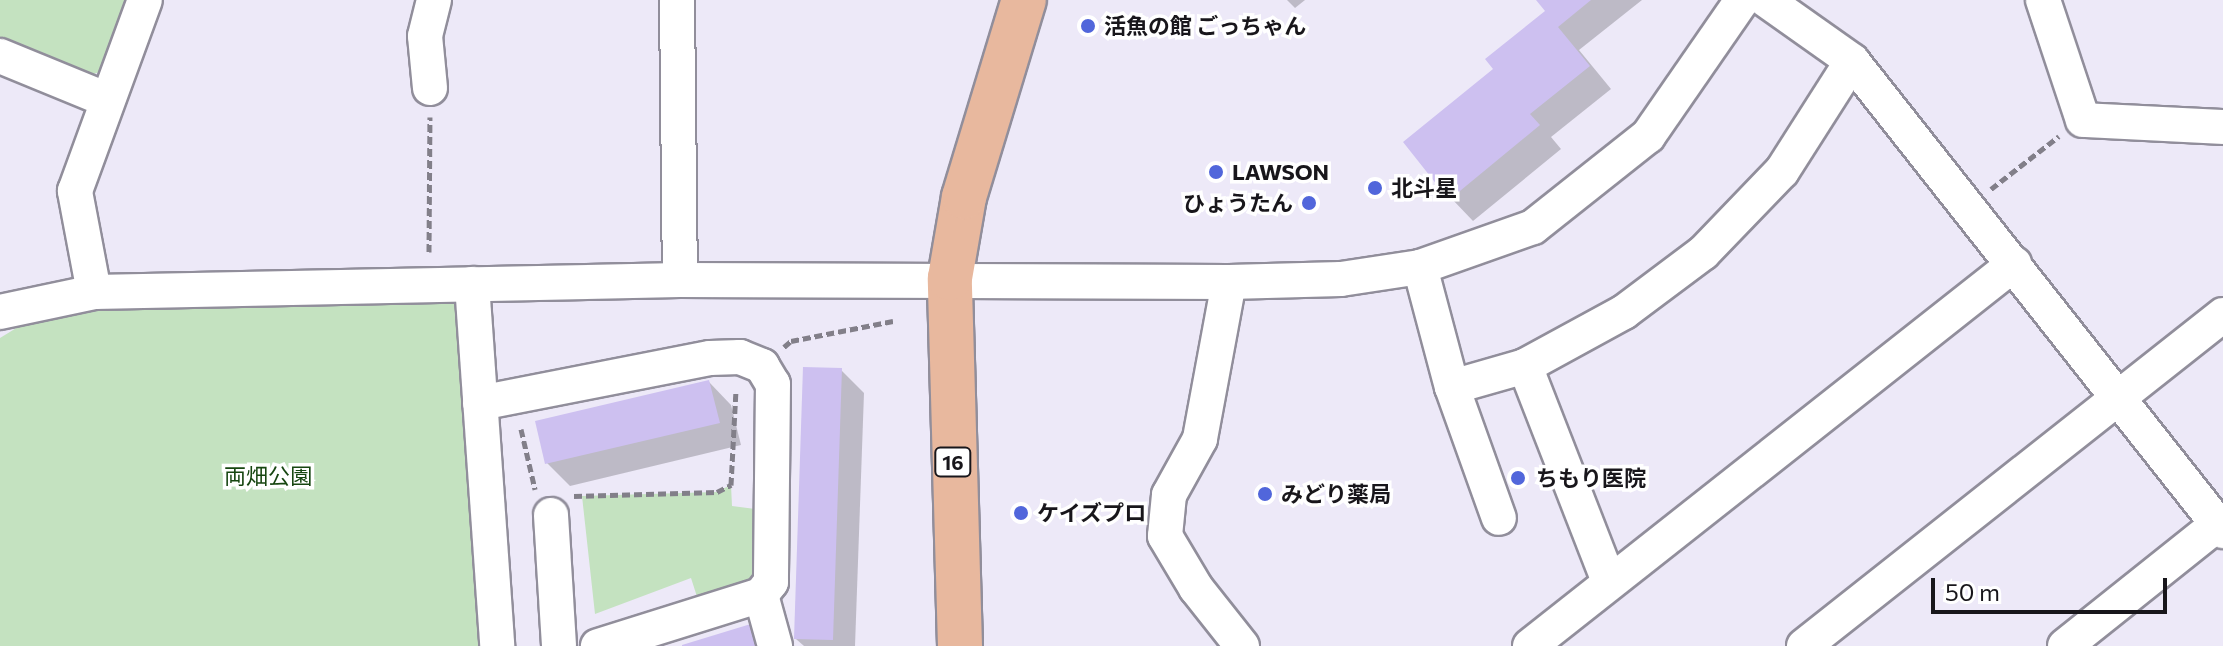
<!DOCTYPE html>
<meta charset="utf-8">
<style>
body{margin:0}
#map{position:relative;width:2223px;height:646px;overflow:hidden;background:#ede9f8;font-family:Commissioner,"Noto Sans JP",sans-serif}
div>[style]{position:absolute}
[style*='--x']{left:calc(var(--x)*1px);top:calc(var(--y)*1px);width:calc(var(--w)*1px);rotate:calc(var(--a)*1deg)}
.green>*{inset:0;background:#c4e2c0}
.shadow>*{inset:0;background:#0003}
.building>*{inset:0;background:#cdc0f0}
.path>*{height:5px;margin-top:-2.5px;transform-origin:0;background:repeating-linear-gradient(90deg,#827f89 0 8px,transparent 0 12px)}
.roads{filter:drop-shadow(2px 0 #918e9b) drop-shadow(-2px 0 #918e9b) drop-shadow(0 2px #918e9b) drop-shadow(0 -2px #918e9b)}
.minor>*{height:34px;margin:-17px;padding:0 17px;transform-origin:17px;border-radius:17px;background:#fff}
.major>*{height:44px;margin:-22px;padding:0 22px;transform-origin:22px;border-radius:22px;background:#e8b89e}
.dots>*{width:22px;height:22px;translate:-50% -50%;box-sizing:border-box;border:4px solid #fff;border-radius:50%}
span{translate:-50% -50%;white-space:nowrap;text-align:center;line-height:1.15;-webkit-text-stroke:7px #fff;paint-order:stroke}
.shield-label span{padding:2px 6px;background:#fff;border:2px solid;border-radius:6px;-webkit-text-stroke-width:0}
.shield-label{font-size:20px;color:#18161b;font-weight:700}
.poi-label{font-size:22px;color:#18161b;font-weight:700}
.left{translate:0 -50%;text-align:left}
.right{translate:-100% -50%;text-align:right}
.park-label{font-size:22px;color:#174611}
.scale{position:absolute;left:1931px;top:578px;width:236px;height:36px;box-sizing:border-box;border:4px solid #18161b;border-top:0;padding-left:10px;font-size:24px;line-height:28px;white-space:nowrap;color:#18161b;-webkit-text-stroke:6px #fff;paint-order:stroke}
</style>
<div id="map">
<div class="green">
<i style="clip-path:polygon(0 0,135px 0,107px 69px,86px 77px,0 44px)"></i>
<i style="clip-path:polygon(462px 302px,486px 646px,0 646px,0 338px,18px 327px,106px 309px)"></i>
<i style="clip-path:polygon(731px 485px,732px 506px,763px 510px,761px 575px,700px 606px,691px 578px,595px 614px,582px 496px,716px 492px)"></i>
</div>
<div class="shadow">
<i style="clip-path:polygon(1287px 0,1305px 0,1295px 8px)"></i>
<i style="clip-path:polygon(1538px 0,1642px 0,1579px 50px,1611px 89px,1551px 137px,1561px 149px,1473px 221px,1451px 198px,1496px 70px,1547px 11px)"></i>
<i style="clip-path:polygon(841px 370px,864px 393px,855px 646px,804px 646px,796px 639px)"></i>
<i style="clip-path:polygon(709px 382px,731px 405px,741px 445px,570px 486px,547px 463px)"></i>
</div>
<div class="building">
<i style="clip-path:polygon(1536px 0,1591px 0,1558px 27px,1590px 66px,1530px 114px,1540px 125px,1449px 200px,1403px 142px,1493px 69px,1485px 59px,1545px 11px)"></i>
<i style="clip-path:polygon(803px 367px,842px 368px,833px 640px,794px 639px)"></i>
<i style="clip-path:polygon(709px 380px,720px 423px,545px 464px,535px 421px)"></i>
<i style="clip-path:polygon(754px 623px,761px 646px,682px 646px,682px 645px)"></i>
</div>
<div class="path">
<i style="--x:1991;--y:189;--w:86;--a:-37.9"></i>
<i style="--x:429;--y:252;--w:135;--a:-89.6"></i>
<i style="--x:784;--y:347;--w:9;--a:-41"></i>
<i style="--x:791;--y:341;--w:104;--a:-11.1"></i>
<i style="--x:521;--y:429;--w:62;--a:76.9"></i>
<i style="--x:574;--y:496;--w:143;--a:-1.6"></i>
<i style="--x:717;--y:492;--w:16;--a:-27"></i>
<i style="--x:731;--y:485;--w:95;--a:-87"></i>
</div>
<div class="roads">
<div class="minor">
<i style="--x:677;--y:0;--w:280;--a:89.4"></i>
<i style="--x:1766;--y:0;--w:105;--a:35.3"></i>
<i style="--x:1852;--y:61;--w:599;--a:51.71"></i>
<i style="--x:2043;--y:0;--w:126;--a:71.6"></i>
<i style="--x:2083;--y:120;--w:140;--a:2.9"></i>
<i style="--x:0;--y:56;--w:113;--a:22.3"></i>
<i style="--x:430;--y:88;--w:52;--a:-95.5"></i>
<i style="--x:425;--y:36;--w:37;--a:-76"></i>
<i style="--x:1420;--y:267;--w:124;--a:75.1"></i>
<i style="--x:1452;--y:387;--w:139;--a:70.3"></i>
<i style="--x:1229;--y:282;--w:160;--a:100.5"></i>
<i style="--x:1200;--y:439;--w:64;--a:119"></i>
<i style="--x:1169;--y:495;--w:41;--a:95.6"></i>
<i style="--x:1165;--y:536;--w:61;--a:59.2"></i>
<i style="--x:1196;--y:588;--w:74;--a:51.6"></i>
<i style="--x:472;--y:284;--w:363;--a:86"></i>
<i style="--x:94;--y:292;--w:103;--a:-100.7"></i>
<i style="--x:75;--y:191;--w:203;--a:-69.9"></i>
<i style="--x:0;--y:312;--w:96;--a:-12"></i>
<i style="--x:94;--y:292;--w:586;--a:-1.17"></i>
<i style="--x:680;--y:280;--w:549;--a:0.21"></i>
<i style="--x:1229;--y:282;--w:112;--a:-1.5"></i>
<i style="--x:1341;--y:279;--w:80;--a:-8.6"></i>
<i style="--x:1420;--y:267;--w:120;--a:-19.5"></i>
<i style="--x:1533;--y:227;--w:147;--a:-38.4"></i>
<i style="--x:1648;--y:136;--w:165;--a:-55.3"></i>
<i style="--x:1525;--y:366;--w:231;--a:68.7"></i>
<i style="--x:1452;--y:387;--w:76;--a:-16"></i>
<i style="--x:1525;--y:366;--w:113;--a:-28.6"></i>
<i style="--x:1624;--y:312;--w:99;--a:-36.8"></i>
<i style="--x:1703;--y:253;--w:114;--a:-46.1"></i>
<i style="--x:1782;--y:171;--w:130;--a:-57.5"></i>
<i style="--x:480;--y:403;--w:234;--a:-11.1"></i>
<i style="--x:710;--y:358;--w:30;--a:-2"></i>
<i style="--x:740;--y:357;--w:24;--a:22"></i>
<i style="--x:762;--y:366;--w:21;--a:59"></i>
<i style="--x:773;--y:384;--w:198;--a:90.6"></i>
<i style="--x:771;--y:582;--w:16;--a:128"></i>
<i style="--x:761;--y:595;--w:171;--a:162.6"></i>
<i style="--x:551;--y:515;--w:131;--a:86.5"></i>
<i style="--x:761;--y:595;--w:53;--a:74.6"></i>
<i style="--x:1530;--y:646;--w:617;--a:-38.28"></i>
<i style="--x:1804;--y:646;--w:534;--a:-38.31"></i>
<i style="--x:2065;--y:646;--w:196;--a:-38.6"></i>
</div>
<div class="major">
<i style="--x:960;--y:646;--w:368;--a:-91.6"></i>
<i style="--x:950;--y:278;--w:82;--a:-80.2"></i>
<i style="--x:964;--y:197;--w:206;--a:-73.1"></i>
</div>
</div>
<div class="dots">
<i style="left:1088px;top:26px;background:#5166db"></i>
<i style="left:1216px;top:172px;background:#5166db"></i>
<i style="left:1375px;top:188px;background:#5166db"></i>
<i style="left:1309px;top:203px;background:#5166db"></i>
<i style="left:1518px;top:478px;background:#5166db"></i>
<i style="left:1265px;top:494px;background:#5166db"></i>
<i style="left:1021px;top:513px;background:#5166db"></i>
</div>
<div class="shield-label">
<span style="left:953px;top:462px">16</span>
</div>
<div class="poi-label">
<span class="left" style="left:1104px;top:26px">活魚の館 ごっちゃん</span>
<span class="left" style="left:1232px;top:172px">LAWSON</span>
<span class="left" style="left:1391px;top:188px">北斗星</span>
<span class="right" style="left:1293px;top:203px">ひょうたん</span>
<span class="left" style="left:1536px;top:478px">ちもり医院</span>
<span class="left" style="left:1281px;top:494px">みどり薬局</span>
<span class="left" style="left:1037px;top:513px">ケイズプロ</span>
</div>
<div class="park-label">
<span style="left:268px;top:476px">両畑公園</span>
</div>
<div class="scale">50 m</div>
</div>
